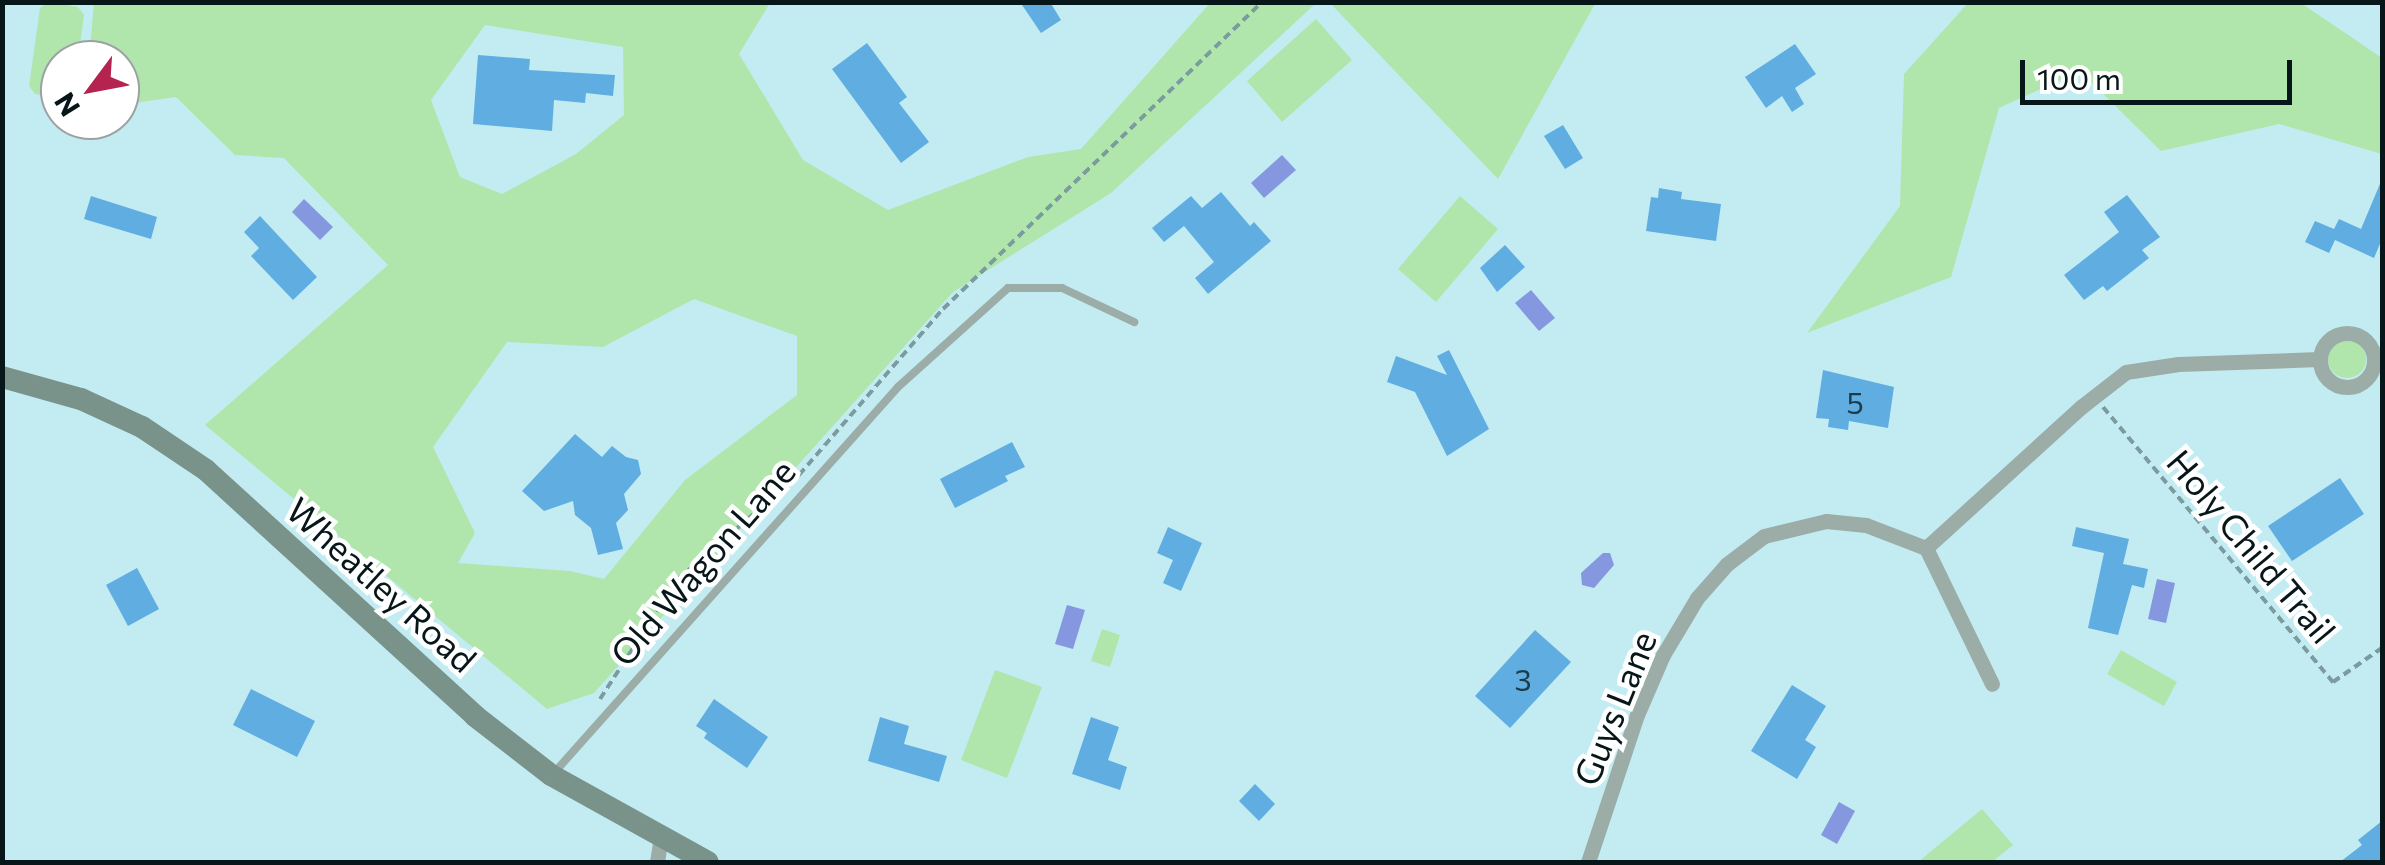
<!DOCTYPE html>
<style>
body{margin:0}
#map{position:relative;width:2385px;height:865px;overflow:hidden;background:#c2ecf2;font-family:Commissioner,sans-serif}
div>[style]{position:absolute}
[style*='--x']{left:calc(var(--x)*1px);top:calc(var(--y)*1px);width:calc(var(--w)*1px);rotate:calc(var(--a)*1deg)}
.green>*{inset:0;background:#b0e6ab}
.round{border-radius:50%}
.water>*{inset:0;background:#8597df}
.building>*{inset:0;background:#5fade1}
.path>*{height:4px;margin-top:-2px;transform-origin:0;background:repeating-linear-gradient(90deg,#7b9b9f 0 8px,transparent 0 13px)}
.lane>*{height:8px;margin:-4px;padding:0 4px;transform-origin:4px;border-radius:4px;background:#9caca7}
.street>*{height:15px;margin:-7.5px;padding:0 7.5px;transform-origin:7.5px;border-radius:7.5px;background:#9caca7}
.street>.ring{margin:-7.5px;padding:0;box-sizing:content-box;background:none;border:15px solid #9caca7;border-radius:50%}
.secondary>*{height:22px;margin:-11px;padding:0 11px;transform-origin:11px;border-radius:11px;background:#79928a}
span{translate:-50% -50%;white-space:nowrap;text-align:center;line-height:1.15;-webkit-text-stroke:9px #fff;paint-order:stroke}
.number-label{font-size:30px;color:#1d3c4b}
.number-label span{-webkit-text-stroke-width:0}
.street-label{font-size:35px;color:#071719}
.frame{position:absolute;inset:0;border:5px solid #071719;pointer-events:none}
.north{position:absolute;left:40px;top:40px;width:100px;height:100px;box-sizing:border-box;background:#fff;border:2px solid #9ca2a3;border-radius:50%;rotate:238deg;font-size:28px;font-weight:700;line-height:40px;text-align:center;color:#071719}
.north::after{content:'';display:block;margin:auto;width:35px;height:45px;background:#b5244e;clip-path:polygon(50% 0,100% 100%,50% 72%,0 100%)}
.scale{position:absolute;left:2020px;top:60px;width:272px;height:45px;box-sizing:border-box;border:5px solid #071719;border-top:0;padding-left:12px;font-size:30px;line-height:35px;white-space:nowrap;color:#071719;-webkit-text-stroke:8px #fff;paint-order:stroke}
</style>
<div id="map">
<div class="green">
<i style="clip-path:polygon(49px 2px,78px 7px,84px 15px,78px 60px,60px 60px,60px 98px,35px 94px,29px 86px,40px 8px)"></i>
<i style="clip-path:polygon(evenodd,94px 2px,770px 3px,739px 54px,803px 160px,888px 210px,1028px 157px,1081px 149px,1210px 3px,1316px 3px,1111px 193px,953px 292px,594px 693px,547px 709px,205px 425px,388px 265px,284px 158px,235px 155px,176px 97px,120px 105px,120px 60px,89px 60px,94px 2px,485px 25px,623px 47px,624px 115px,576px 154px,502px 194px,460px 177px,431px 100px,485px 25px,94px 2px,694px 299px,797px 336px,797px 395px,685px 480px,604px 579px,570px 571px,458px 563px,475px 533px,433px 447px,507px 342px,603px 347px,694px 299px)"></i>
<i style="clip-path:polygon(1596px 2px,1498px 179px,1330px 3px,1330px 2px)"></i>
<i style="clip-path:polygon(1968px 3px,2301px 3px,2382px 58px,2382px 154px,2279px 124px,2161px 151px,2080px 71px,1999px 108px,1951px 277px,1807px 333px,1900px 206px,1904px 74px)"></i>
<i style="clip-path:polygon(1316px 19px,1352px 60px,1282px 122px,1247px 81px)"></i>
<i style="clip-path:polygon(1460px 196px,1498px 229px,1436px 302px,1398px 269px)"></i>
<i class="round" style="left:2328px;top:340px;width:38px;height:38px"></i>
<i style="clip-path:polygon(1102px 629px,1120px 635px,1110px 667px,1091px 661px)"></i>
<i style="clip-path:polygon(2121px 650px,2177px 682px,2164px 706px,2107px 674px)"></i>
<i style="clip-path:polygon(995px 670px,1042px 687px,1007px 778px,961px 760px)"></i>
<i style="clip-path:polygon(1982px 809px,2013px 845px,1992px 862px,1918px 862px)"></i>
</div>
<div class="water">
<i style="clip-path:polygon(1282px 155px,1296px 170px,1264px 198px,1251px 183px)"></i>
<i style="clip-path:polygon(304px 199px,333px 227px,320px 240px,292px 212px)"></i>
<i style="clip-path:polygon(1531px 290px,1555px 318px,1539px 331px,1515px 303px)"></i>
<i style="clip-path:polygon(1603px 553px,1610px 553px,1614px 565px,1594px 588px,1582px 585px,1581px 573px)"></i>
<i style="clip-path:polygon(2157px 579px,2175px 583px,2166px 623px,2148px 619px)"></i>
<i style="clip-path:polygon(1067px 605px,1085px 610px,1073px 649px,1055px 644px)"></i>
<i style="clip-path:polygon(1839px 802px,1855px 811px,1837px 844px,1821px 835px)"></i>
</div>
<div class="building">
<i style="clip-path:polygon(1020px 2px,1050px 2px,1061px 20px,1041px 33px)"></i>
<i style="clip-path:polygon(867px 43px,907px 97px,899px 103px,929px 142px,901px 163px,832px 69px)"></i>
<i style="clip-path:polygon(1795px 44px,1816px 74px,1795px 88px,1804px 104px,1792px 112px,1782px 96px,1766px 108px,1745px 77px)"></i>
<i style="clip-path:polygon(478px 55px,530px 59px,529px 70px,615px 75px,613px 96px,586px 93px,585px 103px,554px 100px,552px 131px,473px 124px)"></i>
<i style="clip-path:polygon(1563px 125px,1583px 158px,1565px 169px,1544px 136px)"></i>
<i style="clip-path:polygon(2382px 179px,2382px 239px,2374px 258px,2335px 240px,2329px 253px,2305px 242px,2315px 221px,2334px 229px,2339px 219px,2361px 229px)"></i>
<i style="clip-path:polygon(1659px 188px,1682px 192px,1681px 199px,1721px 204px,1716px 241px,1646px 231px,1651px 197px,1658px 198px)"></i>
<i style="clip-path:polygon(1221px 192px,1250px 226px,1254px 222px,1271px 241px,1208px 294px,1195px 278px,1214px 262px,1184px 226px,1164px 242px,1152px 228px,1191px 196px,1202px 208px)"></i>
<i style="clip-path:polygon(2127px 195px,2160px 237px,2142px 250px,2149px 258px,2107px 291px,2103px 286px,2084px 300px,2064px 275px,2119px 232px,2104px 212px)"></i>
<i style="clip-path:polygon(91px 196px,157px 217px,151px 239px,84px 219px)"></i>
<i style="clip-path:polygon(260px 216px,317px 277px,293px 300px,251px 256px,259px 248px,244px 232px)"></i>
<i style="clip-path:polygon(1505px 245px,1525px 267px,1497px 292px,1480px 268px)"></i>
<i style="clip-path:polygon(1449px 350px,1489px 429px,1447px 456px,1415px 392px,1387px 382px,1396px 356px,1447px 375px,1437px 356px)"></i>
<i style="clip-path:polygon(1823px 370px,1894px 387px,1888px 428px,1849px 421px,1848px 430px,1828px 427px,1829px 419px,1816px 418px)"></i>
<i style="clip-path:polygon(575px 434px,602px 457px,612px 446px,626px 457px,638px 460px,641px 474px,624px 494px,628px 510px,616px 523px,623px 549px,598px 555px,591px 528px,575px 515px,573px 501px,544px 511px,522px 491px)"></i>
<i style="clip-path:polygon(1012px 442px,1025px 467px,1005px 476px,1008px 481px,955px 508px,940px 479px)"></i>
<i style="clip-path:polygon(2340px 478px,2364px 514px,2292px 561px,2268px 526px)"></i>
<i style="clip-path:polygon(1168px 527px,1202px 543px,1181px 591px,1163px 583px,1173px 560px,1157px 553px)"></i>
<i style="clip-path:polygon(2076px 527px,2129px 539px,2123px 564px,2148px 569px,2144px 588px,2132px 585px,2118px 635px,2088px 628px,2104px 553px,2072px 546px)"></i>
<i style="clip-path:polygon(137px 568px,159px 609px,128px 626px,106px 585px)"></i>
<i style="clip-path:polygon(1535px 630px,1571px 662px,1510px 728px,1475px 696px)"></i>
<i style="clip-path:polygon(1792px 685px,1826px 706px,1805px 740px,1816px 747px,1797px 779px,1751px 751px)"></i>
<i style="clip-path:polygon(251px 689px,315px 721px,297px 757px,233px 725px)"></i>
<i style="clip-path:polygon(714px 699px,768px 737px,747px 768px,704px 738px,707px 733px,696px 726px)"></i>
<i style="clip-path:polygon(880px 717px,909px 726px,904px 744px,947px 756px,939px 782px,868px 761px)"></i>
<i style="clip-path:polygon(1091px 717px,1119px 727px,1108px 760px,1127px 767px,1120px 790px,1072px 774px)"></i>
<i style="clip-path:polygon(1255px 784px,1275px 804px,1259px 821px,1239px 801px)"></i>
<i style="clip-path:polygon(2382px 821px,2382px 862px,2340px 862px,2362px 845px,2358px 840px)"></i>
</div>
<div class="path">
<i style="--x:2103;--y:407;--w:359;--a:50.1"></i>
<i style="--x:2333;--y:682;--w:60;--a:-34.8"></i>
<i style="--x:600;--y:699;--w:143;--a:-57"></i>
<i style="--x:678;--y:579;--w:160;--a:-40.7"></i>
<i style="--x:799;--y:475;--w:220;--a:-49.1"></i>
<i style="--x:943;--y:309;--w:443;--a:-43.9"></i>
</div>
<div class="lane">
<i style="--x:553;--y:774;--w:518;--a:-48.28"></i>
<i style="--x:898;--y:387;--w:148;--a:-42"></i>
<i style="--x:1008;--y:288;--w:54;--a:0"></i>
<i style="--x:1062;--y:288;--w:80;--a:25.3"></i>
</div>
<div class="street">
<i class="ring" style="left:2320px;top:333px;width:39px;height:39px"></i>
<i style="--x:1926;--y:548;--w:210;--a:-42.3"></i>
<i style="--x:2081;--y:407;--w:57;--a:-37.9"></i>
<i style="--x:2126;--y:372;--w:53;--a:-8.7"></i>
<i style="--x:2178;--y:364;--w:141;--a:-2"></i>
<i style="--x:1926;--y:548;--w:151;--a:64.1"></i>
<i style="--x:657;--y:862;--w:25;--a:-81"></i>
<i style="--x:1588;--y:862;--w:155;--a:-71.6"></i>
<i style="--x:1637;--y:715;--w:65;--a:-66.6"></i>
<i style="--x:1663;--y:655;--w:66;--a:-59.2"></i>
<i style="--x:1697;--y:598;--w:45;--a:-48.6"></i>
<i style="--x:1727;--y:564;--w:46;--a:-37.1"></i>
<i style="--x:1764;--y:536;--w:64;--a:-13.6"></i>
<i style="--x:1826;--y:521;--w:40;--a:5.7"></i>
<i style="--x:1866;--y:525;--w:64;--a:21"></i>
</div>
<div class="secondary">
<i style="--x:2;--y:377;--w:82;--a:15.6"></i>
<i style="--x:81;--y:399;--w:67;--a:24.7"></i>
<i style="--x:142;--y:427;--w:77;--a:33.9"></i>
<i style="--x:206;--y:470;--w:365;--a:42.4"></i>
<i style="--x:475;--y:716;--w:96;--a:37.8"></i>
<i style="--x:551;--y:775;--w:179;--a:29"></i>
</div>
<div class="number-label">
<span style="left:1855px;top:402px">5</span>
<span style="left:1523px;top:679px">3</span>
</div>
<div class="street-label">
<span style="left:2252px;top:546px;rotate:50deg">Holy Child Trail</span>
<span style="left:702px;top:562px;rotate:-49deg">Old Wagon Lane</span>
<span style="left:382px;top:584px;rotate:42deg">Wheatley Road</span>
<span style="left:1614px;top:708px;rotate:-68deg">Guys Lane</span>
</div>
<div class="frame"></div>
<div class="north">N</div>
<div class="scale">100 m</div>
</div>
